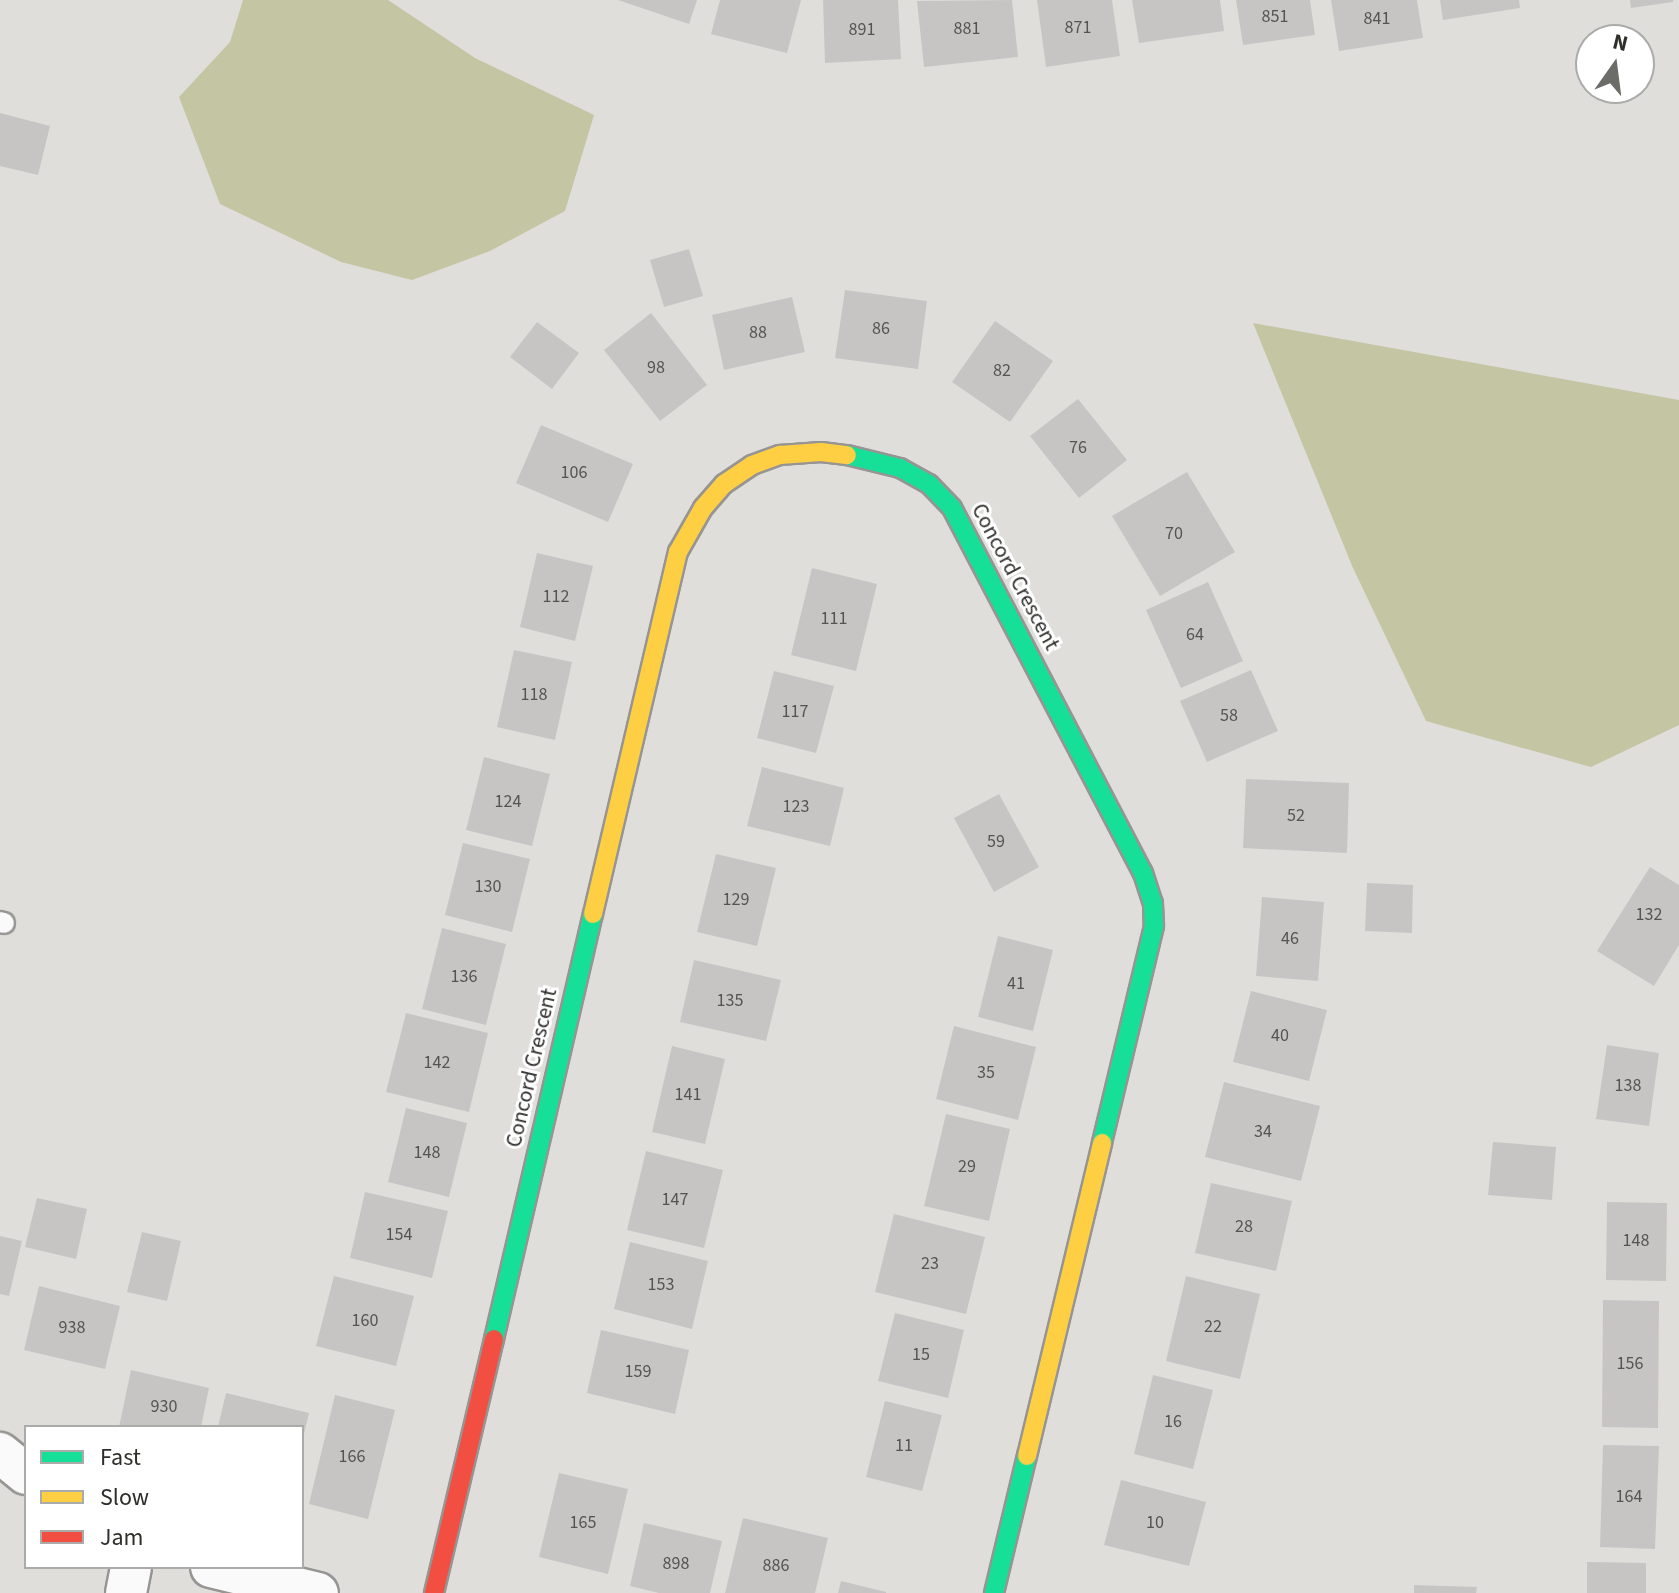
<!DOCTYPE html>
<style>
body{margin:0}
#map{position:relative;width:1679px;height:1593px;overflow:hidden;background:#e0dedb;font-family:"Source Sans 3",sans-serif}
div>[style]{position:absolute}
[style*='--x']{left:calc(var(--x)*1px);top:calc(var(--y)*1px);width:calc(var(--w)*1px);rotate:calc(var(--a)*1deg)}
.forest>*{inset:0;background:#c4c5a3}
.building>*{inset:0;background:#c7c5c3}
.roads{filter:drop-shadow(2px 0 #969593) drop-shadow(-2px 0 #969593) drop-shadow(0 2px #969593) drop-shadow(0 -2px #969593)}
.lane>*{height:20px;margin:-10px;padding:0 10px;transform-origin:10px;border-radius:10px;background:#fafafa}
.street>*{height:40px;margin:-20px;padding:0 20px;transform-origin:20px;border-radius:20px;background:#fafafa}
.fast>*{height:18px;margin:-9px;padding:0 9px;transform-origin:9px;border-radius:9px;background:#16e098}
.slow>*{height:18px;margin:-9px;padding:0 9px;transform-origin:9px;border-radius:9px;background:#ffcf43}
.jam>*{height:18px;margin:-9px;padding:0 9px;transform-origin:9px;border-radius:9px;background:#f24e42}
span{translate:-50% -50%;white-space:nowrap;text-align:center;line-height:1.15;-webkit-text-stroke:6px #fff;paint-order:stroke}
.number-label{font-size:18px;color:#545451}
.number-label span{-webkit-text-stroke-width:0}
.street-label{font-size:22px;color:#2e2e2b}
.legend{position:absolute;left:24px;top:1425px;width:280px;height:144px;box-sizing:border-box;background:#fff;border:2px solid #ababaa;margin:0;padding:10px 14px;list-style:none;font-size:24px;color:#2e2e2b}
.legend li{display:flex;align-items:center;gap:16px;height:40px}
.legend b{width:40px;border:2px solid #ababaa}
.north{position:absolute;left:1575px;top:24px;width:80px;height:80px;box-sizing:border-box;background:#fff;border:2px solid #ababaa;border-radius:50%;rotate:14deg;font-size:22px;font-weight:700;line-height:32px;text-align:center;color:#2e2e2b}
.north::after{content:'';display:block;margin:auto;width:28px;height:36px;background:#6c6c69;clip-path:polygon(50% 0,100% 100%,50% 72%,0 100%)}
</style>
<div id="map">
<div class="forest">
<i style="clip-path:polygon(243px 0,388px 0,475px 58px,594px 115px,565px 211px,490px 251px,412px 280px,341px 262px,220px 204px,179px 97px,230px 42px)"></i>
<i style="clip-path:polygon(1253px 323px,1679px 400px,1679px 725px,1591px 767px,1426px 721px,1353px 568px)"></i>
</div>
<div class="building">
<i style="clip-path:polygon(618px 0,697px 0,689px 24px)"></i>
<i style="clip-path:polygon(720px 0,801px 0,787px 53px,711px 34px)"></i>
<i style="clip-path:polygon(823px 0,898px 0,901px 59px,825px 63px)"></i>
<i style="clip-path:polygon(1012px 0,1018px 57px,924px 67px,917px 1px)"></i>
<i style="clip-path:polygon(1037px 0,1112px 0,1120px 56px,1046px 67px)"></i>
<i style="clip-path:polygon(1132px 0,1220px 0,1224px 31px,1139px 43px)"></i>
<i style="clip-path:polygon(1236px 0,1310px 0,1315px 35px,1243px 45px)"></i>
<i style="clip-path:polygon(1331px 0,1417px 0,1423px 38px,1339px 51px)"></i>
<i style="clip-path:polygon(1440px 0,1519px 0,1520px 8px,1443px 20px)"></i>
<i style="clip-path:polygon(1630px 0,1673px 0,1673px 2px,1631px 8px)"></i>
<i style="clip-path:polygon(0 113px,50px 126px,38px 175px,0 166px)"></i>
<i style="clip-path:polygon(689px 249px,703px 296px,664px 307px,650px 260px)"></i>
<i style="clip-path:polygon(845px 290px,927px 301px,918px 369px,835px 358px)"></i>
<i style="clip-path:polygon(792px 297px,805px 352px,724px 370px,712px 315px)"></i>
<i style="clip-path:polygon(651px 313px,707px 385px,660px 421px,604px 350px)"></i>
<i style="clip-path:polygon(995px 321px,1053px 361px,1010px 422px,952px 382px)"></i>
<i style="clip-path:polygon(537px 322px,579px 353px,552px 389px,510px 357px)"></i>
<i style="clip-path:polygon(1078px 399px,1127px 460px,1079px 498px,1030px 436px)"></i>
<i style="clip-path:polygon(541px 425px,633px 464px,608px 522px,516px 483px)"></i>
<i style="clip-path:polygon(1187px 472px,1235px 552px,1160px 596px,1112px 516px)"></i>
<i style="clip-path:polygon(537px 553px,593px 566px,575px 641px,520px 627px)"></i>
<i style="clip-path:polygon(812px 568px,877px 584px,856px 671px,791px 655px)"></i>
<i style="clip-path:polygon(1208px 582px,1243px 661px,1181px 688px,1146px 610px)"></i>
<i style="clip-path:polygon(514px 650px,572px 662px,555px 740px,497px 727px)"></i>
<i style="clip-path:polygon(1251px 670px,1278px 731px,1207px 762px,1180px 701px)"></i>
<i style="clip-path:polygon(774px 671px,834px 686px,816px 753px,757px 738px)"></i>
<i style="clip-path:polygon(484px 757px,550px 774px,532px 846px,466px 830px)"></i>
<i style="clip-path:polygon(762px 767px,844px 788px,830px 846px,747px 826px)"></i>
<i style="clip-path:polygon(1246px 779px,1349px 783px,1347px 853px,1243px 848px)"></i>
<i style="clip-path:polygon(999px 794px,1039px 867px,994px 892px,954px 818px)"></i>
<i style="clip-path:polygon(463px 843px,530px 859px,512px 932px,445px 915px)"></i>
<i style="clip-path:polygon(716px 854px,776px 868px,757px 946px,697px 932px)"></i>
<i style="clip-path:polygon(1650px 867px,1679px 885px,1679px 945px,1654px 986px,1597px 951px)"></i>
<i style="clip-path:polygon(1367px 883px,1413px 885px,1412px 933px,1365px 931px)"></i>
<i style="clip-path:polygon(1262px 897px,1324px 902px,1318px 981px,1256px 976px)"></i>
<i style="clip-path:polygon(442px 928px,506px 944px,486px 1025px,422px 1009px)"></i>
<i style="clip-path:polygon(998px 936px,1053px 950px,1033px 1031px,978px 1017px)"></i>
<i style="clip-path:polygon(694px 960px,781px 980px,766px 1041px,680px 1022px)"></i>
<i style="clip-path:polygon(1251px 991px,1327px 1010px,1309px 1081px,1233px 1062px)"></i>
<i style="clip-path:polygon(406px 1013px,488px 1033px,469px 1112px,386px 1092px)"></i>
<i style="clip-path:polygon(954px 1026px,1036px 1047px,1018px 1120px,936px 1099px)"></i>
<i style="clip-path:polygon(1607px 1045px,1659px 1053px,1649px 1126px,1596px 1119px)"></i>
<i style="clip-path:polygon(672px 1046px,725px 1059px,705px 1144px,652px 1132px)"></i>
<i style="clip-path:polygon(1224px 1082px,1320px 1106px,1301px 1181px,1205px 1157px)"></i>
<i style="clip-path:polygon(406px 1108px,467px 1123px,449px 1197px,388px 1182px)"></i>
<i style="clip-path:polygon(946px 1114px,1010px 1129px,989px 1221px,924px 1206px)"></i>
<i style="clip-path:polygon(1493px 1142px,1556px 1147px,1552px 1200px,1488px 1195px)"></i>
<i style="clip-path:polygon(646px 1151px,723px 1170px,704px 1248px,627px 1230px)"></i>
<i style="clip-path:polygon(1211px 1183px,1292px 1201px,1276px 1271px,1195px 1253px)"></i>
<i style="clip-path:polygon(365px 1192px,448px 1211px,432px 1278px,350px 1258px)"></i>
<i style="clip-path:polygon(37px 1198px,87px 1209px,76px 1259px,25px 1247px)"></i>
<i style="clip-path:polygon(1607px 1202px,1667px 1203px,1666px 1281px,1606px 1280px)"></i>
<i style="clip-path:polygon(894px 1214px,985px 1237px,966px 1314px,875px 1292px)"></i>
<i style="clip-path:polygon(142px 1232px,181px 1241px,167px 1301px,127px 1292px)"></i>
<i style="clip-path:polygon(0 1236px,22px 1241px,9px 1296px,0 1294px)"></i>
<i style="clip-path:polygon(630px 1242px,708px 1261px,692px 1329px,614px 1309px)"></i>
<i style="clip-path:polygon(334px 1276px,414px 1296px,396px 1366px,316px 1346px)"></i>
<i style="clip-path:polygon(1186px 1276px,1260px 1294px,1240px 1379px,1166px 1361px)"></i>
<i style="clip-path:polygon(39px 1286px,120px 1306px,105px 1369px,24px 1350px)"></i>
<i style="clip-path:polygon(1603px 1300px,1659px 1301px,1658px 1428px,1602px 1427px)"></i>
<i style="clip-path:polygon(895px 1313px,964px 1330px,948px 1398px,878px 1381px)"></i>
<i style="clip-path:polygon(601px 1330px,689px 1350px,675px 1414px,587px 1393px)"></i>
<i style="clip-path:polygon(131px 1370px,209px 1388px,201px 1427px,119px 1427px)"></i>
<i style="clip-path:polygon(1153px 1375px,1213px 1390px,1193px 1469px,1134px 1454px)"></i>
<i style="clip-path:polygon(226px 1393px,309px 1413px,303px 1438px,302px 1427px,218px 1427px)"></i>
<i style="clip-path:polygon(335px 1395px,395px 1410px,368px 1519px,309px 1504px)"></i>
<i style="clip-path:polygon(885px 1401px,942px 1415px,922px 1491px,866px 1477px)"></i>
<i style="clip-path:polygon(1603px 1445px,1659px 1446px,1655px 1549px,1600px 1547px)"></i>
<i style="clip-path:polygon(559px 1473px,628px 1489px,608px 1574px,539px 1557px)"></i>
<i style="clip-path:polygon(1121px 1480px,1206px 1502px,1189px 1566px,1104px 1545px)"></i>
<i style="clip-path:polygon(743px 1518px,828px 1538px,815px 1593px,725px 1593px)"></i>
<i style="clip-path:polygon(644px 1523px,722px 1541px,710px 1593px,659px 1593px,630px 1586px)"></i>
<i style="clip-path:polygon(1587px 1562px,1646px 1563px,1646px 1593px,1587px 1593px)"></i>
<i style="clip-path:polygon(841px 1581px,886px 1592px,886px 1593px,838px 1593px)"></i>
<i style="clip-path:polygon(1414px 1585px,1477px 1587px,1476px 1593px,1414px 1593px)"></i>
</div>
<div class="roads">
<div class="lane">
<i style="--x:0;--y:922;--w:4;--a:14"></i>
</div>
<div class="street">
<i style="--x:0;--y:1453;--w:33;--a:39"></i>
<i style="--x:211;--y:1567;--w:110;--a:13.7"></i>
<i style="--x:126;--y:1593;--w:26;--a:-79"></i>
</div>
<div class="fast">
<i style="--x:847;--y:455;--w:55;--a:13.8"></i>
<i style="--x:900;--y:468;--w:33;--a:29"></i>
<i style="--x:929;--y:484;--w:33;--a:46"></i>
<i style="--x:952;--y:508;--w:412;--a:62.4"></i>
<i style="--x:1143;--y:873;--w:32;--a:72"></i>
<i style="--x:1153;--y:903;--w:23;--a:88"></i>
<i style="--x:1154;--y:926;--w:223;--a:103.5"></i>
<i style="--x:494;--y:1339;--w:436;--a:-76.9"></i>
<i style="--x:994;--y:1593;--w:141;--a:-76.5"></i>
</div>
<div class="slow">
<i style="--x:593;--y:914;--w:372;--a:-76.8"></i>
<i style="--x:678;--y:552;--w:51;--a:-60.4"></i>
<i style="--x:703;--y:508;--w:32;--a:-49"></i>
<i style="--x:724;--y:484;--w:34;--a:-34"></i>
<i style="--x:752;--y:465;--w:30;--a:-20"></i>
<i style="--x:780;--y:455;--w:41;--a:-4.2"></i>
<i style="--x:821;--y:452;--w:26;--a:7"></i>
<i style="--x:1027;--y:1456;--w:322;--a:-76.5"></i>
</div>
<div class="jam">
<i style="--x:434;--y:1593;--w:261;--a:-76.7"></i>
</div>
</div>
<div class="number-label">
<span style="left:1275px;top:17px">851</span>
<span style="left:1377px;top:19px">841</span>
<span style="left:1078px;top:28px">871</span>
<span style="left:967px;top:29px">881</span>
<span style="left:862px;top:30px">891</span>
<span style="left:881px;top:329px">86</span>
<span style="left:758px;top:333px">88</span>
<span style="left:656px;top:368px">98</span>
<span style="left:1002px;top:371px">82</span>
<span style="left:1078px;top:448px">76</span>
<span style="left:574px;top:473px">106</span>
<span style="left:1174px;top:534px">70</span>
<span style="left:556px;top:597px">112</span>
<span style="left:834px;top:619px">111</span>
<span style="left:1195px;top:635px">64</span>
<span style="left:534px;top:695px">118</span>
<span style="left:795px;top:712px">117</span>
<span style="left:1229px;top:716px">58</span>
<span style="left:508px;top:802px">124</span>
<span style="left:796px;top:807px">123</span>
<span style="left:1296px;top:816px">52</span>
<span style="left:996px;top:842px">59</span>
<span style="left:488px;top:887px">130</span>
<span style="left:736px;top:900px">129</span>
<span style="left:1649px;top:915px">132</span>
<span style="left:1290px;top:939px">46</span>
<span style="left:464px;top:977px">136</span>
<span style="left:1016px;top:984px">41</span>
<span style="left:730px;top:1001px">135</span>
<span style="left:1280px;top:1036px">40</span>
<span style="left:437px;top:1063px">142</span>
<span style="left:986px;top:1073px">35</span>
<span style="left:1628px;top:1086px">138</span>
<span style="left:688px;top:1095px">141</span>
<span style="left:1263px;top:1132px">34</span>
<span style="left:427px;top:1153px">148</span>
<span style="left:967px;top:1167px">29</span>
<span style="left:675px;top:1200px">147</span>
<span style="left:1244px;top:1227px">28</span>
<span style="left:399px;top:1235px">154</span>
<span style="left:1636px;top:1241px">148</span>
<span style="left:930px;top:1264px">23</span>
<span style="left:661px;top:1285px">153</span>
<span style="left:365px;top:1321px">160</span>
<span style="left:1213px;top:1327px">22</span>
<span style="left:72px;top:1328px">938</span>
<span style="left:921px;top:1355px">15</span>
<span style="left:1630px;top:1364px">156</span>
<span style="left:638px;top:1372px">159</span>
<span style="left:164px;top:1407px">930</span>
<span style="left:1173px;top:1422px">16</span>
<span style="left:904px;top:1446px">11</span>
<span style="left:352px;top:1457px">166</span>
<span style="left:1629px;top:1497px">164</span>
<span style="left:583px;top:1523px">165</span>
<span style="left:1155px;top:1523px">10</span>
<span style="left:676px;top:1564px">898</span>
<span style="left:776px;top:1566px">886</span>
</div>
<div class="street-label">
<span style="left:1015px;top:577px;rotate:62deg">Concord Crescent</span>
<span style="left:532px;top:1068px;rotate:-77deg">Concord Crescent</span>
</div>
<ul class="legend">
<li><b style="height:10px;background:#16e098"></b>Fast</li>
<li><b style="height:10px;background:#ffcf43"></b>Slow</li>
<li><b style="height:10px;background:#f24e42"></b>Jam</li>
</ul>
<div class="north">N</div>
</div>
